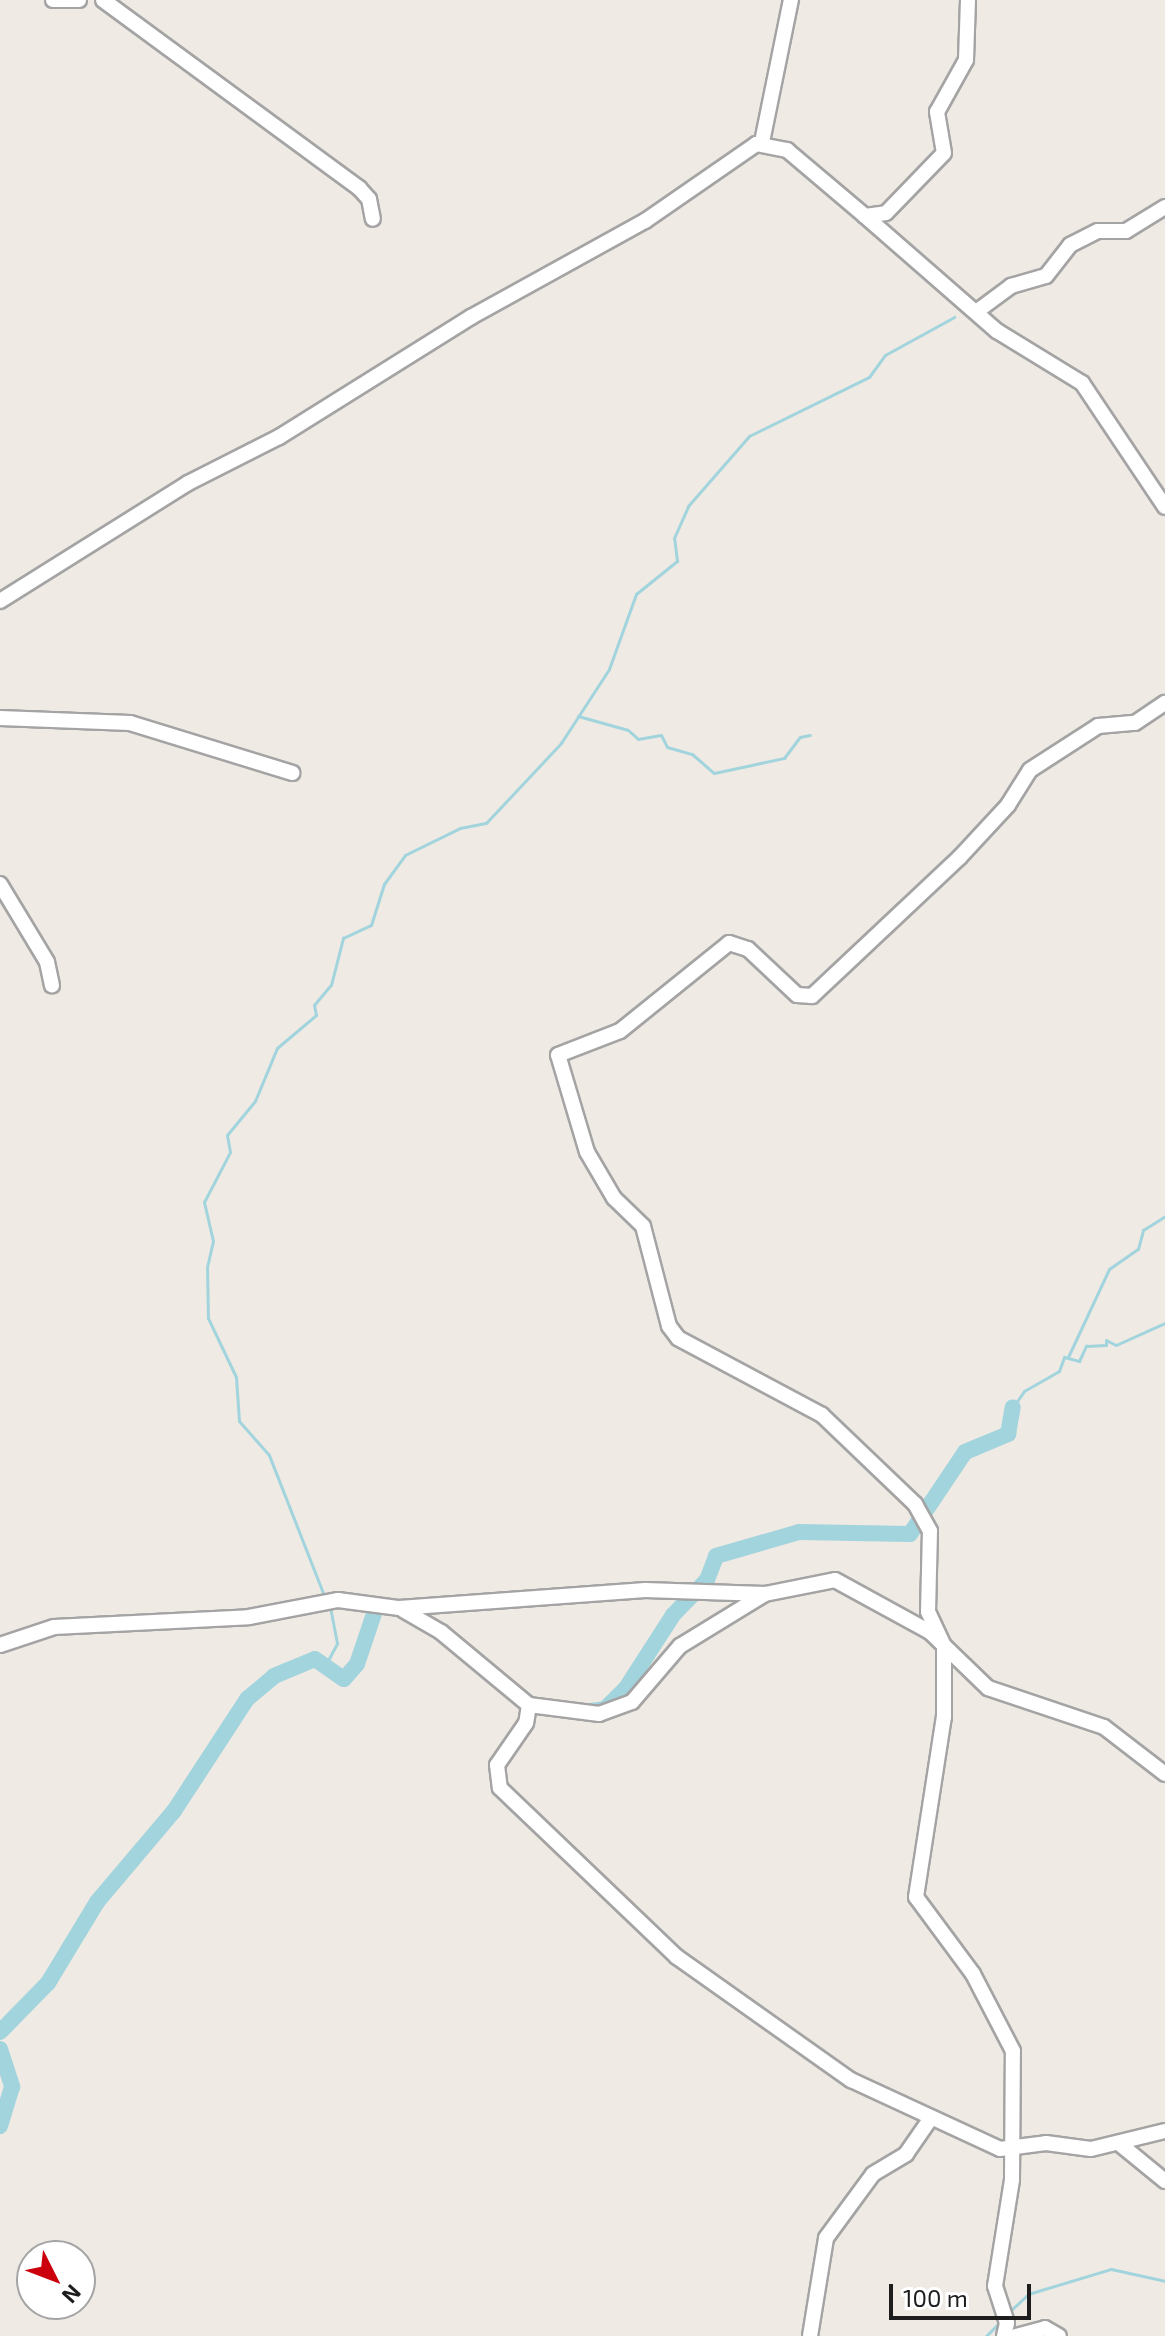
<!DOCTYPE html>
<style>
body{margin:0}
#map{position:relative;width:1165px;height:2336px;overflow:hidden;background:#efeae3;font-family:"Exo 2",sans-serif}
div>[style]{position:absolute}
[style*='--x']{left:calc(var(--x)*1px);top:calc(var(--y)*1px);width:calc(var(--w)*1px);rotate:calc(var(--a)*1deg)}
.stream>*{height:3px;margin:-1.5px;padding:0 1.5px;transform-origin:1.5px;border-radius:1.5px;background:#a2d4de}
.river>*{height:16px;margin:-8px;padding:0 8px;transform-origin:8px;border-radius:8px;background:#a2d4de}
.roads{filter:drop-shadow(2px 0 #a4a4a4) drop-shadow(-2px 0 #a4a4a4) drop-shadow(0 2px #a4a4a4) drop-shadow(0 -2px #a4a4a4)}
.minor>*{height:14px;margin:-7px;padding:0 7px;transform-origin:7px;border-radius:7px;background:#fff}
span{translate:-50% -50%;white-space:nowrap;text-align:center;line-height:1.15;-webkit-text-stroke:6px #fff;paint-order:stroke}
.north{position:absolute;left:16px;top:2240px;width:80px;height:80px;box-sizing:border-box;background:#fff;border:2px solid #a5a5a5;border-radius:50%;rotate:132deg;font-size:22px;font-weight:700;line-height:32px;text-align:center;color:#1d1d1d}
.north::after{content:'';display:block;margin:auto;width:28px;height:36px;background:#cb000c;clip-path:polygon(50% 0,100% 100%,50% 72%,0 100%)}
.scale{position:absolute;left:889px;top:2284px;width:142px;height:36px;box-sizing:border-box;border:4px solid #1d1d1d;border-top:0;padding-left:10px;font-size:24px;line-height:28px;white-space:nowrap;color:#1d1d1d;-webkit-text-stroke:6px #fff;paint-order:stroke}
</style>
<div id="map">
<div class="stream">
<i style="--x:578;--y:716;--w:52;--a:15.6"></i>
<i style="--x:628;--y:730;--w:13;--a:42"></i>
<i style="--x:638;--y:739;--w:23;--a:-10"></i>
<i style="--x:661;--y:735;--w:13;--a:63"></i>
<i style="--x:667;--y:747;--w:26;--a:16"></i>
<i style="--x:692;--y:754;--w:29;--a:41"></i>
<i style="--x:714;--y:773;--w:72;--a:-12.1"></i>
<i style="--x:784;--y:758;--w:26;--a:-53"></i>
<i style="--x:800;--y:737;--w:10;--a:-11"></i>
<i style="--x:1068;--y:1357;--w:97;--a:-65"></i>
<i style="--x:1109;--y:1269;--w:35;--a:-35"></i>
<i style="--x:1138;--y:1249;--w:20;--a:-75"></i>
<i style="--x:1143;--y:1230;--w:26;--a:-32"></i>
<i style="--x:1013;--y:1407;--w:19;--a:-55"></i>
<i style="--x:1024;--y:1391;--w:40;--a:-29.7"></i>
<i style="--x:1059;--y:1371;--w:15;--a:-70"></i>
<i style="--x:1064;--y:1357;--w:16;--a:15"></i>
<i style="--x:1079;--y:1361;--w:17;--a:-65"></i>
<i style="--x:1086;--y:1346;--w:20;--a:-3"></i>
<i style="--x:1106;--y:1345;--w:5;--a:-90"></i>
<i style="--x:1106;--y:1340;--w:11;--a:27"></i>
<i style="--x:1116;--y:1345;--w:54;--a:-24.2"></i>
<i style="--x:325;--y:1598;--w:154;--a:-111.4"></i>
<i style="--x:269;--y:1455;--w:45;--a:-131.4"></i>
<i style="--x:239;--y:1421;--w:44;--a:-93.9"></i>
<i style="--x:236;--y:1377;--w:65;--a:-115.4"></i>
<i style="--x:208;--y:1318;--w:51;--a:-91.1"></i>
<i style="--x:207;--y:1267;--w:27;--a:-77"></i>
<i style="--x:213;--y:1241;--w:40;--a:-103"></i>
<i style="--x:204;--y:1202;--w:56;--a:-62.5"></i>
<i style="--x:230;--y:1152;--w:17;--a:-100"></i>
<i style="--x:227;--y:1135;--w:44;--a:-50.5"></i>
<i style="--x:255;--y:1101;--w:57;--a:-67.5"></i>
<i style="--x:277;--y:1048;--w:51;--a:-40.2"></i>
<i style="--x:316;--y:1015;--w:10;--a:-101"></i>
<i style="--x:314;--y:1005;--w:26;--a:-50"></i>
<i style="--x:331;--y:985;--w:49;--a:-75.7"></i>
<i style="--x:343;--y:938;--w:31;--a:-25"></i>
<i style="--x:371;--y:925;--w:43;--a:-72.4"></i>
<i style="--x:384;--y:884;--w:36;--a:-54"></i>
<i style="--x:405;--y:855;--w:61;--a:-26.1"></i>
<i style="--x:460;--y:828;--w:26;--a:-11"></i>
<i style="--x:486;--y:823;--w:110;--a:-46.8"></i>
<i style="--x:561;--y:743;--w:88;--a:-57"></i>
<i style="--x:609;--y:669;--w:80;--a:-70.2"></i>
<i style="--x:636;--y:594;--w:53;--a:-38.8"></i>
<i style="--x:677;--y:561;--w:23;--a:-97"></i>
<i style="--x:674;--y:538;--w:35;--a:-66"></i>
<i style="--x:688;--y:506;--w:93;--a:-48.9"></i>
<i style="--x:749;--y:436;--w:134;--a:-26.2"></i>
<i style="--x:869;--y:377;--w:27;--a:-54"></i>
<i style="--x:885;--y:355;--w:79;--a:-28.8"></i>
<i style="--x:325;--y:1666;--w:26;--a:-62"></i>
<i style="--x:337;--y:1643;--w:36;--a:-101"></i>
<i style="--x:1009;--y:2312;--w:26;--a:-43"></i>
<i style="--x:1028;--y:2294;--w:87;--a:-16.8"></i>
<i style="--x:1111;--y:2269;--w:55;--a:12.5"></i>
<i style="--x:986;--y:2336;--w:21;--a:-45"></i>
</div>
<div class="river">
<i style="--x:591;--y:1711;--w:14;--a:-8"></i>
<i style="--x:605;--y:1709;--w:30;--a:-45"></i>
<i style="--x:626;--y:1688;--w:87;--a:-57.2"></i>
<i style="--x:673;--y:1615;--w:49;--a:-45.8"></i>
<i style="--x:707;--y:1580;--w:26;--a:-69"></i>
<i style="--x:716;--y:1556;--w:86;--a:-16.1"></i>
<i style="--x:799;--y:1532;--w:111;--a:1"></i>
<i style="--x:910;--y:1534;--w:99;--a:-56.1"></i>
<i style="--x:965;--y:1452;--w:47;--a:-22.7"></i>
<i style="--x:1008;--y:1434;--w:27;--a:-80"></i>
<i style="--x:0;--y:2032;--w:69;--a:-45.6"></i>
<i style="--x:48;--y:1983;--w:95;--a:-58.8"></i>
<i style="--x:97;--y:1902;--w:119;--a:-49.8"></i>
<i style="--x:174;--y:1811;--w:134;--a:-56.9"></i>
<i style="--x:247;--y:1699;--w:35;--a:-40"></i>
<i style="--x:274;--y:1676;--w:44;--a:-22.5"></i>
<i style="--x:315;--y:1659;--w:35;--a:35"></i>
<i style="--x:344;--y:1679;--w:20;--a:-49"></i>
<i style="--x:357;--y:1664;--w:62;--a:-71.3"></i>
<i style="--x:377;--y:1605;--w:13;--a:13"></i>
<i style="--x:0;--y:2049;--w:40;--a:72"></i>
<i style="--x:12;--y:2087;--w:41;--a:107.1"></i>
</div>
<div class="roads">
<div class="minor">
<i style="--x:53;--y:0;--w:26;--a:0"></i>
<i style="--x:103;--y:0;--w:318;--a:36.3"></i>
<i style="--x:359;--y:188;--w:15;--a:48"></i>
<i style="--x:369;--y:199;--w:20;--a:79"></i>
<i style="--x:762;--y:142;--w:145;--a:-78.5"></i>
<i style="--x:865;--y:216;--w:175;--a:41.1"></i>
<i style="--x:997;--y:331;--w:100;--a:31.5"></i>
<i style="--x:1082;--y:383;--w:149;--a:56.2"></i>
<i style="--x:976;--y:312;--w:44;--a:-36.6"></i>
<i style="--x:1011;--y:286;--w:36;--a:-16"></i>
<i style="--x:1046;--y:276;--w:39;--a:-52"></i>
<i style="--x:1070;--y:245;--w:31;--a:-27"></i>
<i style="--x:1098;--y:231;--w:28;--a:0"></i>
<i style="--x:1126;--y:231;--w:46;--a:-31.6"></i>
<i style="--x:0;--y:601;--w:222;--a:-32.1"></i>
<i style="--x:188;--y:483;--w:102;--a:-26.8"></i>
<i style="--x:279;--y:437;--w:226;--a:-32"></i>
<i style="--x:471;--y:317;--w:199;--a:-28.9"></i>
<i style="--x:645;--y:221;--w:135;--a:-34.7"></i>
<i style="--x:756;--y:144;--w:32;--a:11"></i>
<i style="--x:787;--y:150;--w:102;--a:40.2"></i>
<i style="--x:865;--y:216;--w:21;--a:-8"></i>
<i style="--x:886;--y:213;--w:83;--a:-46"></i>
<i style="--x:944;--y:153;--w:42;--a:-99.7"></i>
<i style="--x:937;--y:112;--w:60;--a:-60.9"></i>
<i style="--x:966;--y:60;--w:60;--a:-88.1"></i>
<i style="--x:0;--y:718;--w:130;--a:2.2"></i>
<i style="--x:130;--y:723;--w:170;--a:17.1"></i>
<i style="--x:0;--y:884;--w:91;--a:58.9"></i>
<i style="--x:47;--y:962;--w:24;--a:78"></i>
<i style="--x:403;--y:1610;--w:44;--a:30.1"></i>
<i style="--x:441;--y:1632;--w:114;--a:39.7"></i>
<i style="--x:529;--y:1705;--w:71;--a:7.3"></i>
<i style="--x:599;--y:1714;--w:35;--a:-20"></i>
<i style="--x:632;--y:1702;--w:74;--a:-49.4"></i>
<i style="--x:680;--y:1646;--w:100;--a:-31.5"></i>
<i style="--x:0;--y:1645;--w:57;--a:-18.4"></i>
<i style="--x:54;--y:1627;--w:195;--a:-2.9"></i>
<i style="--x:249;--y:1617;--w:91;--a:-10.8"></i>
<i style="--x:338;--y:1600;--w:62;--a:7.5"></i>
<i style="--x:399;--y:1608;--w:247;--a:-4.2"></i>
<i style="--x:645;--y:1590;--w:120;--a:1.9"></i>
<i style="--x:765;--y:1594;--w:71;--a:-11.3"></i>
<i style="--x:835;--y:1580;--w:108;--a:28.7"></i>
<i style="--x:930;--y:1632;--w:81;--a:44"></i>
<i style="--x:988;--y:1688;--w:122;--a:18.6"></i>
<i style="--x:1104;--y:1727;--w:77;--a:37.6"></i>
<i style="--x:529;--y:1705;--w:18;--a:99"></i>
<i style="--x:526;--y:1723;--w:51;--a:124.6"></i>
<i style="--x:497;--y:1765;--w:23;--a:83"></i>
<i style="--x:500;--y:1788;--w:245;--a:43.7"></i>
<i style="--x:677;--y:1957;--w:213;--a:35.3"></i>
<i style="--x:851;--y:2080;--w:164;--a:24.8"></i>
<i style="--x:1000;--y:2149;--w:46;--a:-7.4"></i>
<i style="--x:1046;--y:2143;--w:45;--a:7.6"></i>
<i style="--x:1091;--y:2149;--w:76;--a:-13.7"></i>
<i style="--x:1121;--y:2145;--w:57;--a:39.3"></i>
<i style="--x:810;--y:2336;--w:99;--a:-80.7"></i>
<i style="--x:826;--y:2238;--w:79;--a:-53.7"></i>
<i style="--x:873;--y:2174;--w:39;--a:-31"></i>
<i style="--x:906;--y:2154;--w:44;--a:-55.2"></i>
<i style="--x:1004;--y:2336;--w:13;--a:-77"></i>
<i style="--x:1007;--y:2323;--w:39;--a:-108"></i>
<i style="--x:995;--y:2286;--w:107;--a:-80.9"></i>
<i style="--x:1012;--y:2180;--w:129;--a:-89.6"></i>
<i style="--x:1013;--y:2051;--w:87;--a:-117.5"></i>
<i style="--x:973;--y:1974;--w:96;--a:-126.5"></i>
<i style="--x:916;--y:1897;--w:182;--a:-81.2"></i>
<i style="--x:944;--y:1717;--w:71;--a:-90"></i>
<i style="--x:944;--y:1646;--w:38;--a:-115"></i>
<i style="--x:928;--y:1612;--w:81;--a:-88.6"></i>
<i style="--x:930;--y:1531;--w:31;--a:-119"></i>
<i style="--x:915;--y:1504;--w:129;--a:-136.3"></i>
<i style="--x:822;--y:1415;--w:163;--a:-151.9"></i>
<i style="--x:678;--y:1338;--w:15;--a:-127"></i>
<i style="--x:669;--y:1326;--w:103;--a:-104.6"></i>
<i style="--x:643;--y:1226;--w:40;--a:-136"></i>
<i style="--x:614;--y:1198;--w:53;--a:-120.4"></i>
<i style="--x:587;--y:1152;--w:101;--a:-106.6"></i>
<i style="--x:558;--y:1055;--w:66;--a:-21.2"></i>
<i style="--x:620;--y:1031;--w:140;--a:-38.9"></i>
<i style="--x:729;--y:943;--w:20;--a:18"></i>
<i style="--x:748;--y:949;--w:67;--a:43.2"></i>
<i style="--x:797;--y:995;--w:15;--a:4"></i>
<i style="--x:812;--y:996;--w:202;--a:-43.2"></i>
<i style="--x:959;--y:858;--w:72;--a:-47.2"></i>
<i style="--x:1008;--y:805;--w:41;--a:-57.8"></i>
<i style="--x:1030;--y:770;--w:81;--a:-32.9"></i>
<i style="--x:1098;--y:726;--w:37;--a:-5"></i>
<i style="--x:1135;--y:723;--w:36;--a:-34"></i>
<i style="--x:1016;--y:2336;--w:30;--a:-15"></i>
<i style="--x:1045;--y:2328;--w:16;--a:30"></i>
</div>
</div>
<div class="north">N</div>
<div class="scale">100 m</div>
</div>
